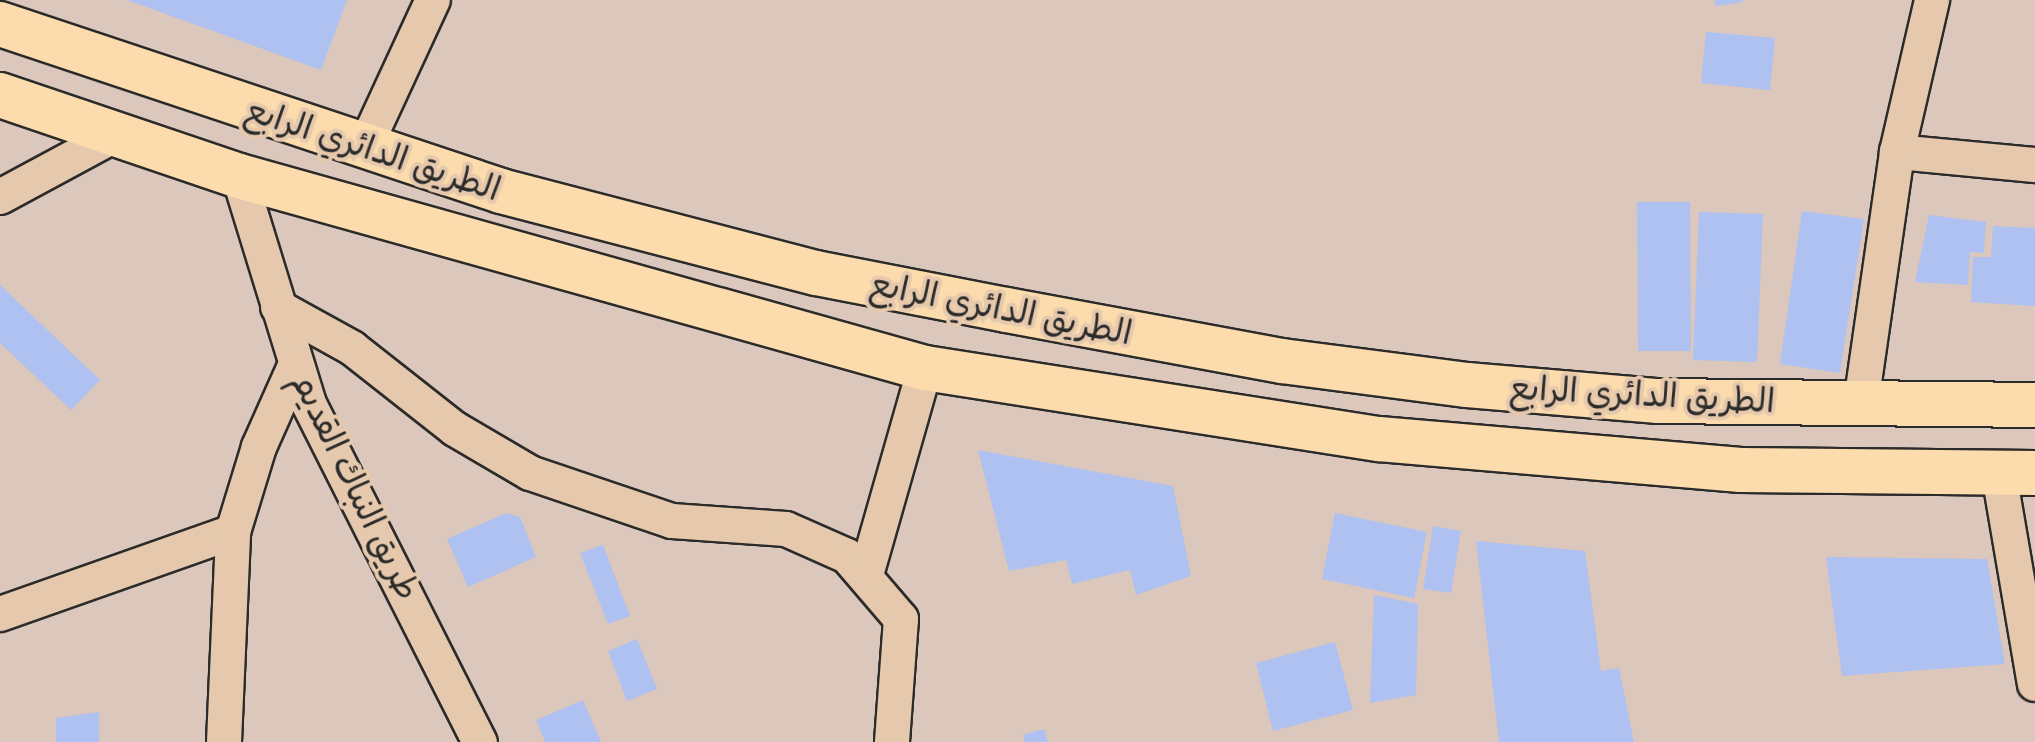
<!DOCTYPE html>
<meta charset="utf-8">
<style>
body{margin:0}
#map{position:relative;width:2035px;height:742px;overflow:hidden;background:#dbc7bb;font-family:Caveat,"Playpen Sans Arabic",sans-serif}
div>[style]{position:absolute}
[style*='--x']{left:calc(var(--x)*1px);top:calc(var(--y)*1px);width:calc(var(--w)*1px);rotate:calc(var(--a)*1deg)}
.building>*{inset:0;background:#afc1f1}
.roads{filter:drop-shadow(2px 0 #2b2b2b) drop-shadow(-2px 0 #2b2b2b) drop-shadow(0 2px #2b2b2b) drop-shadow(0 -2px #2b2b2b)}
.minor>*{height:34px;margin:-17px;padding:0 17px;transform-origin:17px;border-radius:17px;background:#e6c9ad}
.major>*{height:44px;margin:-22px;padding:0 22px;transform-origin:22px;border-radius:22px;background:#fcdcac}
span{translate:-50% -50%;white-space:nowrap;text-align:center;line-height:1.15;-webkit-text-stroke:8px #e6c9ad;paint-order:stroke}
.street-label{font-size:34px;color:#2b2b2b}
</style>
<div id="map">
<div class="building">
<i style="clip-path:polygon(127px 0,347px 0,321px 70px)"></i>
<i style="clip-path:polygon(1715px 0,1743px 0,1743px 2px,1716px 6px)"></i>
<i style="clip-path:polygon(1706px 32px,1775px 38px,1770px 90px,1701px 83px)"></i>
<i style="clip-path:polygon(1637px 202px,1690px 202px,1691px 351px,1638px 351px)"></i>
<i style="clip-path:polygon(1802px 211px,1864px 219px,1840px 373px,1780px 364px)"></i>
<i style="clip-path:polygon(1699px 212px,1763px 214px,1757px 362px,1693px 360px)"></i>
<i style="clip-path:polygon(1929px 215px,1986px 222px,1984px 253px,1970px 252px,1968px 285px,1915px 282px)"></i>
<i style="clip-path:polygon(1993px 226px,2035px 228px,2035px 306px,1971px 302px,1973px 257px,1991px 257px)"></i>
<i style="clip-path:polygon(0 285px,100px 380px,71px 410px,0 343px)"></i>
<i style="clip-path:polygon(978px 450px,1173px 486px,1191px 576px,1136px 595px,1130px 570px,1072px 584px,1066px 560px,1009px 571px)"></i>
<i style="clip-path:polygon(506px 513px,520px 517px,536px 557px,468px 587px,447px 539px)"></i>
<i style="clip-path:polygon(1335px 513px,1427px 532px,1414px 598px,1322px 579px)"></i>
<i style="clip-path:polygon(1433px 526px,1461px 531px,1451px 593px,1423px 589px)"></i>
<i style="clip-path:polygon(1476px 541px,1585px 551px,1601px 671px,1619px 668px,1634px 742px,1499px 742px)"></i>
<i style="clip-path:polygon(603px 545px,630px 616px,608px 624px,580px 553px)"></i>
<i style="clip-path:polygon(1826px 557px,1987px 559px,2005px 664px,1842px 676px)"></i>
<i style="clip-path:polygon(1374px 595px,1418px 604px,1416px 695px,1370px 703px)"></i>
<i style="clip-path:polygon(637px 639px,657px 689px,627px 701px,608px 651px)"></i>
<i style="clip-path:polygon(1335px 642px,1353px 710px,1273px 731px,1256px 663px)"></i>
<i style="clip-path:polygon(583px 700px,601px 742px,545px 742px,536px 720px)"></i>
<i style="clip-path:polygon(99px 712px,99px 742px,56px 742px,56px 718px)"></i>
<i style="clip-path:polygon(1044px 729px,1048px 742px,1025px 742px,1023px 735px)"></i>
</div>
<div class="roads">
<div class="minor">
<i style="--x:364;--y:149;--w:164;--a:-65.2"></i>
<i style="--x:1897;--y:152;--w:139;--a:5.4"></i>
<i style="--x:239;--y:176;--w:239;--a:72.9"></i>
<i style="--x:309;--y:404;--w:379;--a:63.2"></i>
<i style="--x:0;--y:197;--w:131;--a:-28.3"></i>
<i style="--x:278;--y:307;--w:85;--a:29"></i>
<i style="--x:352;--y:348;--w:131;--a:38.2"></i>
<i style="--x:455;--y:429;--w:87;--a:30.4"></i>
<i style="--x:530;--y:473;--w:150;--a:18.7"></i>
<i style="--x:672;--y:521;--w:114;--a:4"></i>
<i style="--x:786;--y:529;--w:67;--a:23.9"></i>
<i style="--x:847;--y:556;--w:83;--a:49.4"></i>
<i style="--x:901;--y:619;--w:123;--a:94.2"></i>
<i style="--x:1861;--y:403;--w:254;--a:-81.8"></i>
<i style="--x:1897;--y:152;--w:156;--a:-77"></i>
<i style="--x:1999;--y:474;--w:213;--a:80.3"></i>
<i style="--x:866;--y:575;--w:215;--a:-74.1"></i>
<i style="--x:0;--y:614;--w:247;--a:-19.4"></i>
<i style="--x:224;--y:742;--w:210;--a:-87.5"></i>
<i style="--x:233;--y:532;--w:89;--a:-73"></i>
<i style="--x:259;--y:447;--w:89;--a:-66"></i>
</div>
<div class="major">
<i style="--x:0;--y:24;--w:528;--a:18.43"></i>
<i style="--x:501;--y:191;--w:325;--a:14.6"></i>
<i style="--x:816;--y:273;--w:194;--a:11"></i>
<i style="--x:1006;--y:310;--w:281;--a:10.5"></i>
<i style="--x:1282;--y:361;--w:187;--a:7.4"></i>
<i style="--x:1467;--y:385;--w:192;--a:4.8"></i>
<i style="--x:1658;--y:401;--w:377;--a:0.6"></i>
<i style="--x:0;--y:95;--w:252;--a:18.7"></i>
<i style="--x:239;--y:176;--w:712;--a:15.64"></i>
<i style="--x:925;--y:368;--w:460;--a:8.9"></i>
<i style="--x:1379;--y:439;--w:363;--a:4.9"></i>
<i style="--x:1741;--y:470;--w:294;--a:0.6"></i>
</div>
</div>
<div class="street-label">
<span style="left:373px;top:149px;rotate:18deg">الطريق الدائري الرابع</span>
<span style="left:1001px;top:308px;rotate:11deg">الطريق الدائري الرابع</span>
<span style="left:1642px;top:394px;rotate:3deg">الطريق الدائري الرابع</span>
<span style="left:356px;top:486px;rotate:64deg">طريق النباك القديم</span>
</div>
</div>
